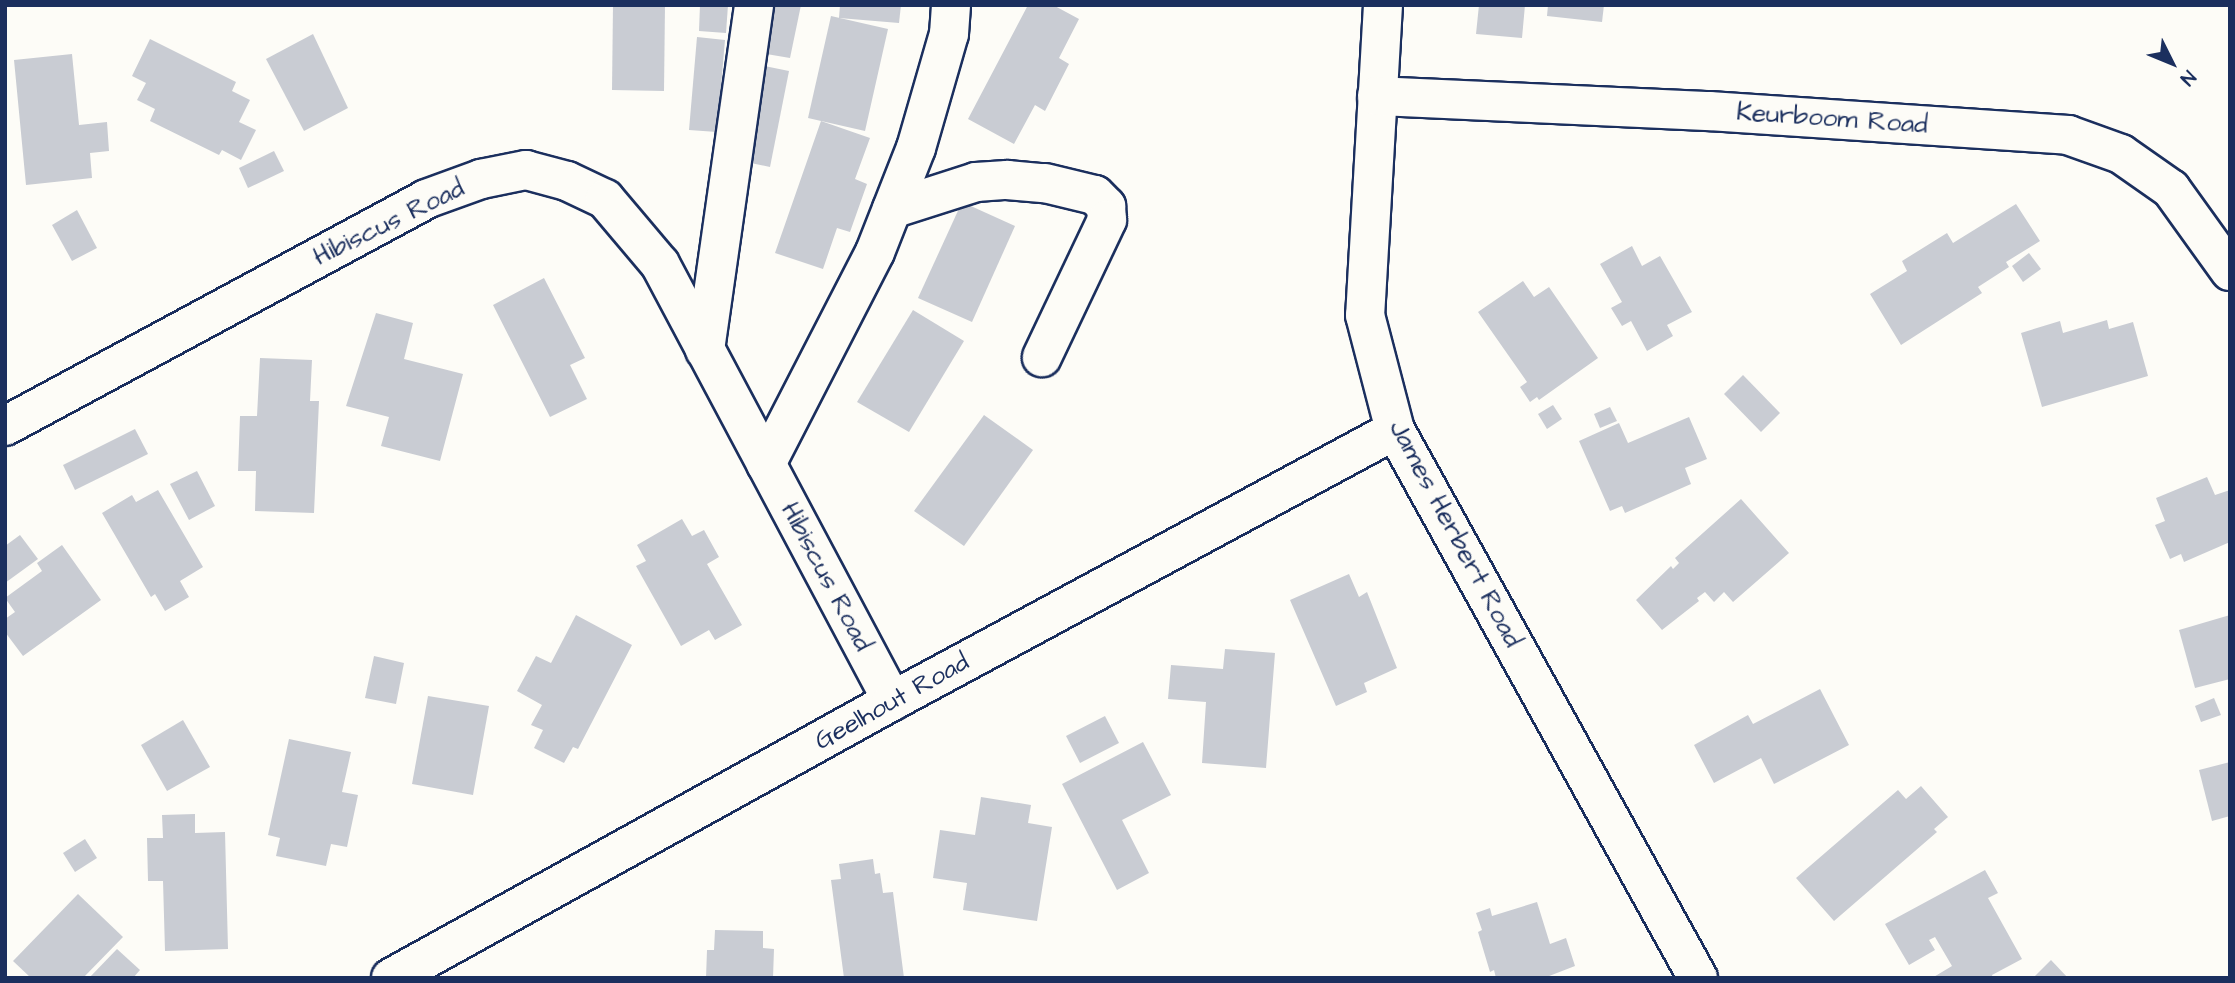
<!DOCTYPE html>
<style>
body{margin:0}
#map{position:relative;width:2235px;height:983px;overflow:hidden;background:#fdfcf7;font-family:"Architects Daughter",sans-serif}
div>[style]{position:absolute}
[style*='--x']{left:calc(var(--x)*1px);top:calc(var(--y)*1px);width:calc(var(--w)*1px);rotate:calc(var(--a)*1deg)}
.building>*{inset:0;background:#c9ccd3}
.roads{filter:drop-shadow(2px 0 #1b2f5e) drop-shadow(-2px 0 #1b2f5e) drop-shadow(0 2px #1b2f5e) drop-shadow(0 -2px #1b2f5e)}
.minor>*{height:38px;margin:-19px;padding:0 19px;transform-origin:19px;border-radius:19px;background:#fdfcf7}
span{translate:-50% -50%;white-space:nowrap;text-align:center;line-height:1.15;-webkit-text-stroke:5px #fdfcf7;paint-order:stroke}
.street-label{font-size:26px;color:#1b2f5e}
.frame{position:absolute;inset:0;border:7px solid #1b2f5e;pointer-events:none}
.north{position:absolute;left:2137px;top:28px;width:70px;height:70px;-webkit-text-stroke:5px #fdfcf7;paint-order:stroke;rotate:133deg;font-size:19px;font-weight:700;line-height:28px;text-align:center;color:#1b2f5e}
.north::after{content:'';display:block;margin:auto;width:24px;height:32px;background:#1b2f5e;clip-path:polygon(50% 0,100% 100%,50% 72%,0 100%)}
</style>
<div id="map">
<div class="building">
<i style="clip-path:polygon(613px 5px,665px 5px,664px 91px,612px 90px)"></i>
<i style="clip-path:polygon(700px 5px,728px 5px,726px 33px,699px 31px)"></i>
<i style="clip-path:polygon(771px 5px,801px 5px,790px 58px,761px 53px)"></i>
<i style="clip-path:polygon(840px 5px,901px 5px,899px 23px,839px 18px)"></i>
<i style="clip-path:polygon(1028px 5px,1053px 5px,1079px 19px,1059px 58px,1069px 64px,1045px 111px,1035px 105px,1014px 144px,968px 119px)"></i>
<i style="clip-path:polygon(1479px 5px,1525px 5px,1522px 38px,1476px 34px)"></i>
<i style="clip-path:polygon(1548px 5px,1604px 5px,1602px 22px,1547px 16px)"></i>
<i style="clip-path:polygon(831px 16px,888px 29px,865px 131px,808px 118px)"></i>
<i style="clip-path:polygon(313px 34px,348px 108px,304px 131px,266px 59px)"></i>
<i style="clip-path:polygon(697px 37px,725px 40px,717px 132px,689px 130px)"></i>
<i style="clip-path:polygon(150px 39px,236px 82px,232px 91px,250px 100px,239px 122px,256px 130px,241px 160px,222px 150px,219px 155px,150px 121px,155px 109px,137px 100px,146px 83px,132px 76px)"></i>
<i style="clip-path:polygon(72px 54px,79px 125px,107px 122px,109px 151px,90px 153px,92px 178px,26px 185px,14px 60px)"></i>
<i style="clip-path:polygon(760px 65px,789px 71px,770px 167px,741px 161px)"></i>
<i style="clip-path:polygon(821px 121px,870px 138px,855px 179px,867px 184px,850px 232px,837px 228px,823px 269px,775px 253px)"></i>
<i style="clip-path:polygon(274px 151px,284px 171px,248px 188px,239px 168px)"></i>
<i style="clip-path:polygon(962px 202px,1015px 226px,972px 322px,918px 298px)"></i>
<i style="clip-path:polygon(2016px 204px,2040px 241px,2006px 262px,2009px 267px,1978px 287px,1982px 293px,1901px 345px,1870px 294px,1907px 271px,1902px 261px,1947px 233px,1953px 243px)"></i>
<i style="clip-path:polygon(77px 210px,97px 248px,72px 261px,52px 225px)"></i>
<i style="clip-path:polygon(1632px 246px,1642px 266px,1660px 256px,1692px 312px,1667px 325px,1673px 336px,1647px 351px,1631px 321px,1622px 326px,1611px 308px,1622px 302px,1600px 264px)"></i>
<i style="clip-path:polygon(2029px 253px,2041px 269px,2023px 282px,2012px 266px)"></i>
<i style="clip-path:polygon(544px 278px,585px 358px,570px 365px,587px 399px,550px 417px,493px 305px)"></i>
<i style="clip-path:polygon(1523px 281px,1534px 297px,1549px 287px,1598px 358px,1539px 400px,1537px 397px,1530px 402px,1520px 387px,1527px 382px,1478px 312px)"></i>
<i style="clip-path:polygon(913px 310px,964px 341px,909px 432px,857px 402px)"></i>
<i style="clip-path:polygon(376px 313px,413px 323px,404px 359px,463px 374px,440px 461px,381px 446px,389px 417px,346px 406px)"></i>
<i style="clip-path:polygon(2107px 320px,2109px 329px,2133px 322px,2148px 376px,2042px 407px,2021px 333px,2060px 321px,2063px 333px)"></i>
<i style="clip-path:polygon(260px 358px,312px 360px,310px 401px,319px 401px,314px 513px,255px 511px,256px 471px,238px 471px,240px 416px,257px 416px)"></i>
<i style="clip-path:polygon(1743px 375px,1780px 413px,1761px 432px,1724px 394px)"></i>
<i style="clip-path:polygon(1553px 405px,1562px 419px,1547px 429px,1538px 414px)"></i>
<i style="clip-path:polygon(1610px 407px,1617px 421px,1600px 428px,1594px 414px)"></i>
<i style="clip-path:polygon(984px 415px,1033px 450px,964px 546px,914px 511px)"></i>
<i style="clip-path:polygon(1689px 417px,1707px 459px,1685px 468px,1691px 484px,1625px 513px,1622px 506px,1610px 511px,1579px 441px,1619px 423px,1628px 443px)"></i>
<i style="clip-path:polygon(135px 429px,148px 454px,75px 490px,63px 465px)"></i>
<i style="clip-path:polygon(197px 471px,215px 506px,189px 520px,170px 484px)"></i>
<i style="clip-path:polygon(2207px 477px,2215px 495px,2230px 490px,2230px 542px,2184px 562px,2181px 554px,2170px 559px,2155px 525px,2165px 521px,2156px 498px)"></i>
<i style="clip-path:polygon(158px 490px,203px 567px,180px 581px,189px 597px,165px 611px,155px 594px,151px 597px,102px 513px,132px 495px,136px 502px)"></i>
<i style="clip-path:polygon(1741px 499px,1789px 553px,1733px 602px,1724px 592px,1714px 602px,1705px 592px,1697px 598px,1699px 601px,1662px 630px,1636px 600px,1671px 566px,1673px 569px,1679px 563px,1675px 558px)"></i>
<i style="clip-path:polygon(682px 519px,692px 536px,704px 530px,719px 557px,707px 564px,742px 625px,715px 640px,709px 630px,681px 646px,636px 566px,646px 561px,637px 545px)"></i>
<i style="clip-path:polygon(20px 535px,38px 559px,5px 583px,5px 546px)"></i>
<i style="clip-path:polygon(62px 545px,101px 600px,23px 656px,5px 632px,5px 619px,15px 612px,5px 598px,42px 571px,37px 563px)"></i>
<i style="clip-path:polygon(1349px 574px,1359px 597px,1367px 592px,1397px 668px,1364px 683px,1367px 692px,1336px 706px,1290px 600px)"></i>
<i style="clip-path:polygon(576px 615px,632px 645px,578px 749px,573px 747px,564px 763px,534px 748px,543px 730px,531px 725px,542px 705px,517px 691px,536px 656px,551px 663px)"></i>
<i style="clip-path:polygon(2230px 615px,2230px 679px,2195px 688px,2179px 630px)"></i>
<i style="clip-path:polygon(1225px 649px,1275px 653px,1266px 768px,1202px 763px,1206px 702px,1168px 699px,1171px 665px,1223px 669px)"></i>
<i style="clip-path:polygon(374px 656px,404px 663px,396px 704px,365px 698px)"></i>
<i style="clip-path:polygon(1820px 689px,1849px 745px,1774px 784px,1761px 758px,1714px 783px,1694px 745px,1748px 715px,1753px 724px)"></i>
<i style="clip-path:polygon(428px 696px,489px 706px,473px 795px,412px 784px)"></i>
<i style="clip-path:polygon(2214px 698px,2221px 715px,2201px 722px,2195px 706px)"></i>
<i style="clip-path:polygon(1105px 716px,1119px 743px,1080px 763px,1066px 736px)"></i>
<i style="clip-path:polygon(183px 720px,210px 767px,167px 791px,141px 745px)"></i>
<i style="clip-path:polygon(289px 739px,351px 752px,342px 792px,358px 795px,347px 847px,331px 844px,326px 866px,276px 856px,280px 838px,268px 835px)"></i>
<i style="clip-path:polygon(1143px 742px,1171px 795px,1122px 820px,1149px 873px,1117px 890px,1062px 784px)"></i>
<i style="clip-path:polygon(2230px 762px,2230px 816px,2212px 821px,2199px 770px)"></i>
<i style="clip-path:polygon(1921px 786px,1948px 817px,1934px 829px,1937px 832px,1834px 921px,1796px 878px,1898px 790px,1906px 799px)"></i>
<i style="clip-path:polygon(981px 797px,1031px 805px,1028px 823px,1052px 827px,1037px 921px,963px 910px,967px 883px,933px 878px,940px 830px,975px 835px)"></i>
<i style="clip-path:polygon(195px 814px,195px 833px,225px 832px,228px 949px,165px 951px,163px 881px,148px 881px,147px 838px,163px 838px,162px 815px)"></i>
<i style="clip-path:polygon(85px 839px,97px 858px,75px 872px,63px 853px)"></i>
<i style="clip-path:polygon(873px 859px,875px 874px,880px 873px,883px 893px,893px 892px,904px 978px,844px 978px,831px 880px,841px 879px,839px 864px)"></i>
<i style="clip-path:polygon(1985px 870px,1998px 893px,1988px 898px,2022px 959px,1992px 975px,1993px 978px,1932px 978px,1952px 966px,1935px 937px,1929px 940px,1935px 950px,1909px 965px,1885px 924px)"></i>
<i style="clip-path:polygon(78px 894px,123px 937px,83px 978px,31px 978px,13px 961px)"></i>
<i style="clip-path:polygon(1537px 902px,1550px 944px,1566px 938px,1575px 966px,1544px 978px,1496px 978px,1494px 970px,1490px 972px,1478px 932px,1482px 930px,1476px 913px,1490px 908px,1492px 916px)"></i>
<i style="clip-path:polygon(715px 930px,763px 931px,763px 948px,774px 949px,773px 978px,706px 978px,707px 950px,714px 950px)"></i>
<i style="clip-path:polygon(117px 949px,140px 970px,133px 978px,89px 978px)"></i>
<i style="clip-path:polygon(2051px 960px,2068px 978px,2033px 978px)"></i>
</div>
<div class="roads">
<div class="minor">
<i style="--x:1383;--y:5;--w:311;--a:93.3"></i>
<i style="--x:1365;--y:315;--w:119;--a:75.4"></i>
<i style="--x:1395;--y:430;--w:626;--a:61.06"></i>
<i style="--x:1377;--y:96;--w:332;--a:2.6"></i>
<i style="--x:1709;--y:111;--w:360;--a:3.8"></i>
<i style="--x:2068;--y:135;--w:56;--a:19.7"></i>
<i style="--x:2121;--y:154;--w:61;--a:35"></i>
<i style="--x:2171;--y:189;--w:101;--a:54.3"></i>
<i style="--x:892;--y:209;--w:88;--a:-17.8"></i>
<i style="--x:976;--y:182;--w:31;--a:-4"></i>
<i style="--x:1007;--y:180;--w:38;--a:5"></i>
<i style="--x:1045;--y:183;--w:51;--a:13.5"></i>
<i style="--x:1095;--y:195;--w:16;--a:45"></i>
<i style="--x:1106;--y:206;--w:14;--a:86"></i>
<i style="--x:1107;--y:220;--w:152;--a:115.4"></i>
<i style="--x:705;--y:350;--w:348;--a:-81.9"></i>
<i style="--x:5;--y:426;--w:478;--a:-28.3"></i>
<i style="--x:426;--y:199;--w:59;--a:-20"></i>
<i style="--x:481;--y:179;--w:46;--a:-11.3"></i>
<i style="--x:526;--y:170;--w:42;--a:15"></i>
<i style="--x:567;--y:181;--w:42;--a:25.3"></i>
<i style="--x:605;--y:199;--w:85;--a:49.8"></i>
<i style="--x:660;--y:264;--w:495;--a:62"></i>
<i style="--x:766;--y:464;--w:238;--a:-62.8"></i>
<i style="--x:875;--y:252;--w:112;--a:-68.5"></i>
<i style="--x:916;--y:148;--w:119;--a:-73.9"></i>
<i style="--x:949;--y:34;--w:29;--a:-86"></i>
<i style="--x:391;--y:978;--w:572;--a:-28.94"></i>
<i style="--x:892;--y:701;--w:571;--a:-28.31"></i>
</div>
</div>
<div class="street-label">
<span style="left:1832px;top:119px;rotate:4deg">Keurboom Road</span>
<span style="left:389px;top:223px;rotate:-26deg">Hibiscus Road</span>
<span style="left:1455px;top:534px;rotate:62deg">James Herbert Road</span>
<span style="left:826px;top:577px;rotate:62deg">Hibiscus Road</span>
<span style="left:892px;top:702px;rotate:-29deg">Geelhout Road</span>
</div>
<div class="frame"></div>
<div class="north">N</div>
</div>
